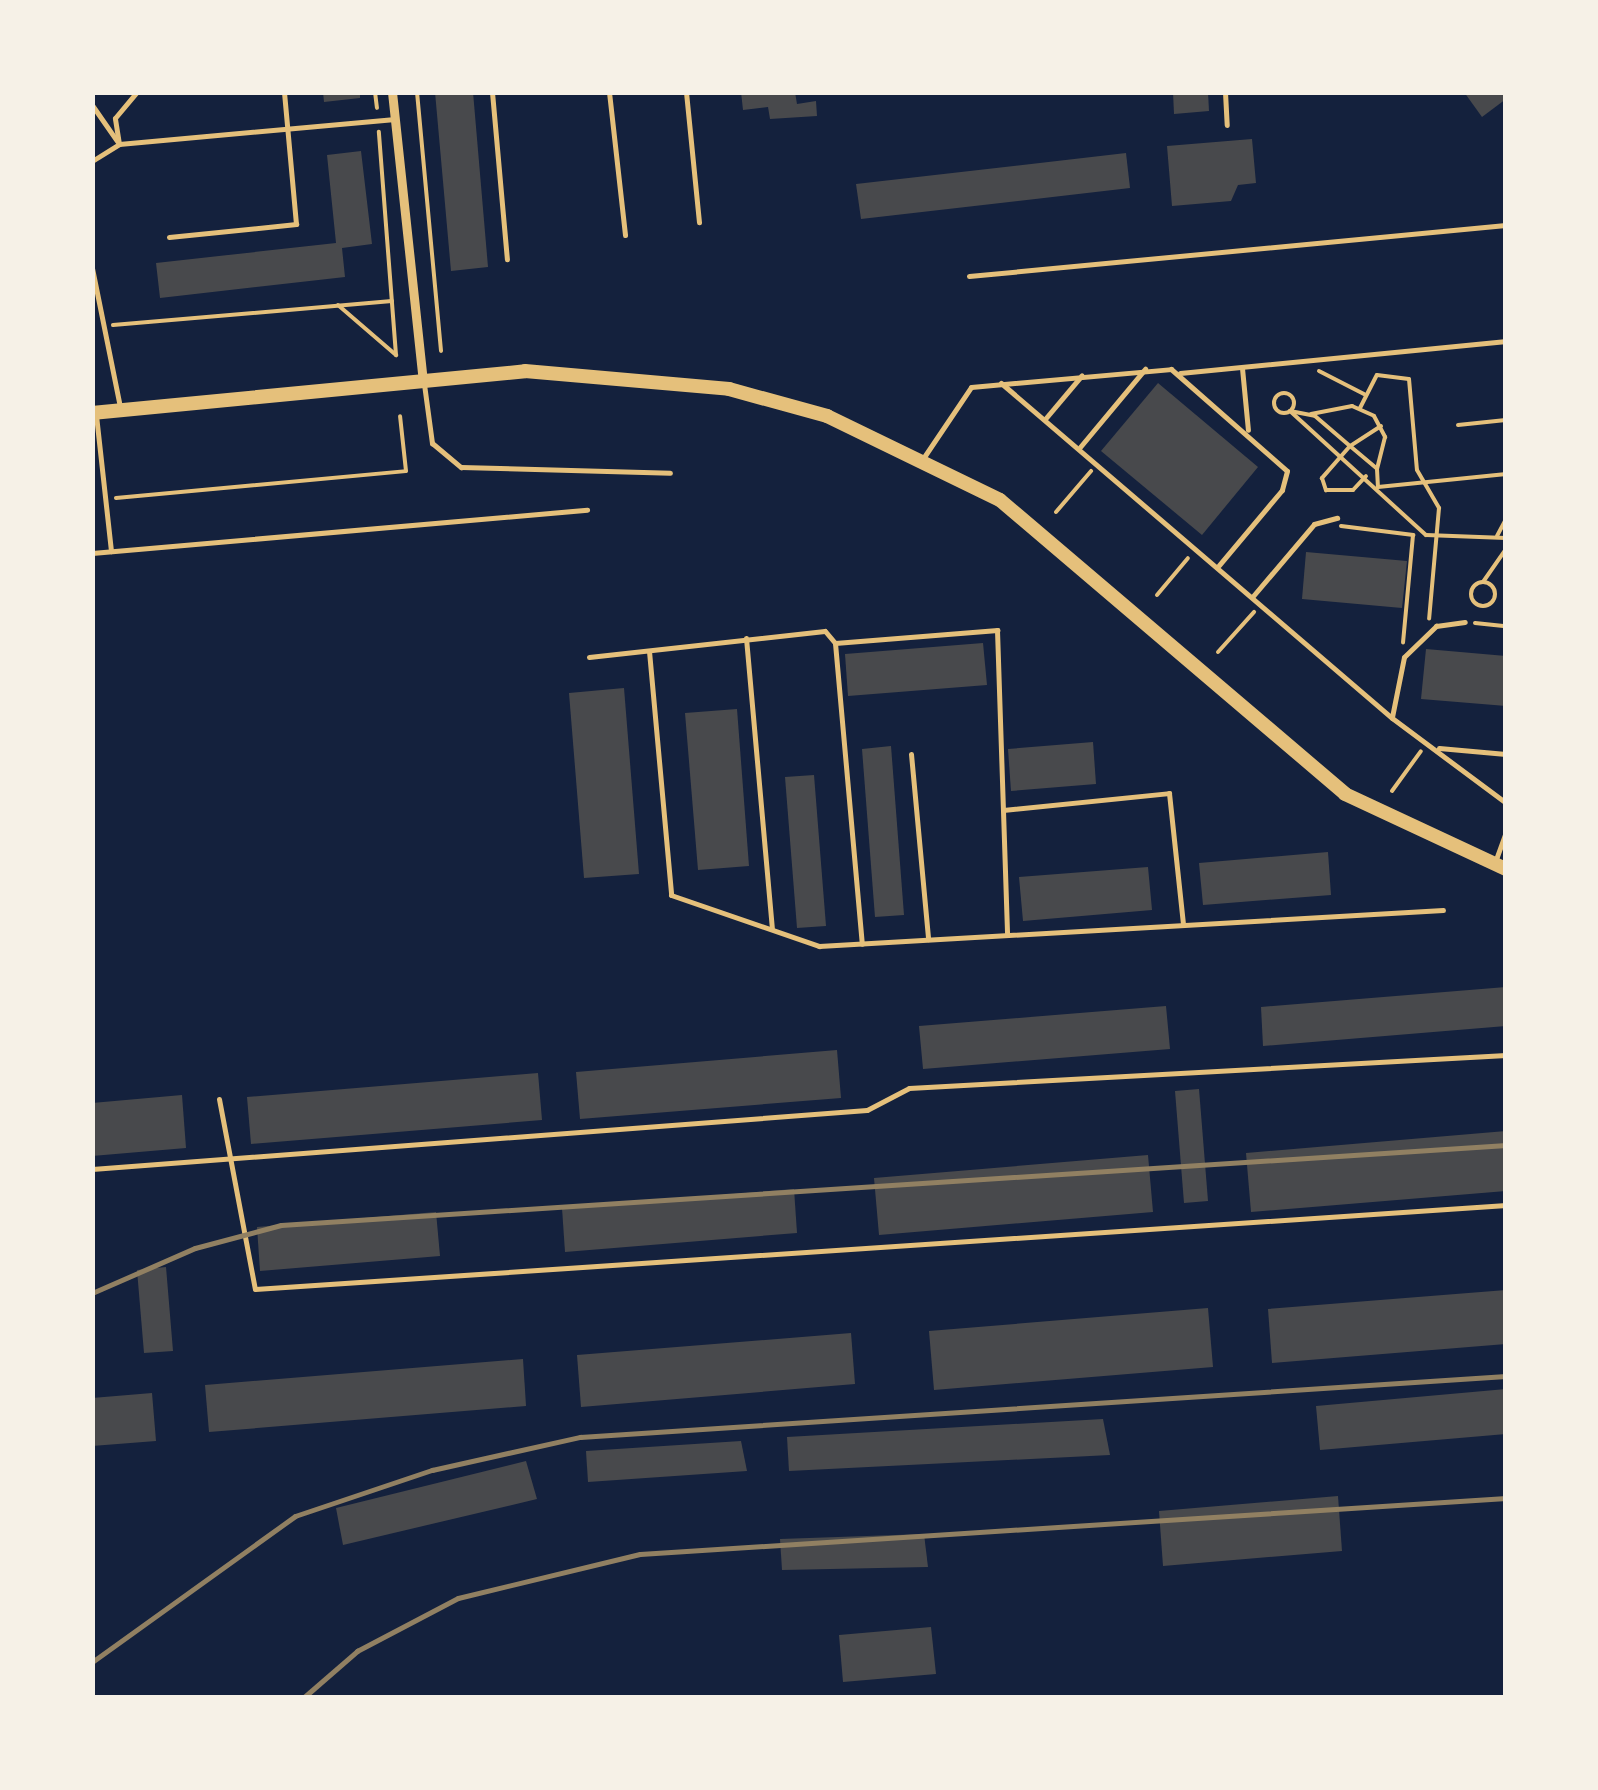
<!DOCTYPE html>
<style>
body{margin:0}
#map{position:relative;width:1598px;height:1790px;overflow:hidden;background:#14213d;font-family:"Exo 2",sans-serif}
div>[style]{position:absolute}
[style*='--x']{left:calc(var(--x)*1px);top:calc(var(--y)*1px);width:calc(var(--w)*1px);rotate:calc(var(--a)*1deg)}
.building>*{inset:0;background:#48494c}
.path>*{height:4px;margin:-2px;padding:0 2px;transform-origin:2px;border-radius:2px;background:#e5c07b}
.path>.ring{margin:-2px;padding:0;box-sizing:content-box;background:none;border:4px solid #e5c07b;border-radius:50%}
.service>*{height:5px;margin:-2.5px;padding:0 2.5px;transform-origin:2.5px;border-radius:2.5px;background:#e5c07b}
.minor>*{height:9px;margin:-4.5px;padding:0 4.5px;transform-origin:4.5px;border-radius:4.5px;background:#e5c07b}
.primary>*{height:14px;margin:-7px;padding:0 7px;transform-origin:7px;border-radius:7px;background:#e5c07b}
.rail>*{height:5px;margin:-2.5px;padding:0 2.5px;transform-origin:2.5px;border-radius:2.5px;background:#918062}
span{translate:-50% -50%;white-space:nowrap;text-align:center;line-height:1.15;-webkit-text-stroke:10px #f6f1e7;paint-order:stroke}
.frame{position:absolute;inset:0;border:95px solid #f6f1e7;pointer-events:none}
</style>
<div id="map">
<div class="building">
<i style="clip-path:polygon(323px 92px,360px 92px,360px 98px,324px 102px)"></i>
<i style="clip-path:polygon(435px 92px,473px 92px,488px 267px,451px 271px)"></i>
<i style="clip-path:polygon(741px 92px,795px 92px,797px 104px,816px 101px,817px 116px,770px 119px,768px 107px,743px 110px)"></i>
<i style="clip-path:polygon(1173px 92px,1208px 92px,1209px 111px,1174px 114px)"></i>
<i style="clip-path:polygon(1464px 92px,1506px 92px,1506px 99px,1482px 117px)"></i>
<i style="clip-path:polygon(1252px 139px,1256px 183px,1238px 185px,1231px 201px,1172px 206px,1167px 146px)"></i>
<i style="clip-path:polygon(361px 151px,372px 244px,342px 248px,345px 277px,160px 298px,156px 263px,336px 243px,327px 155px)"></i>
<i style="clip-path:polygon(1126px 153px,1130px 188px,861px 219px,856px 184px)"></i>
<i style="clip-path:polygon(1158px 383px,1258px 467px,1202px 535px,1101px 451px)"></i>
<i style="clip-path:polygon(1306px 552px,1407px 561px,1402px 608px,1302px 599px)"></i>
<i style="clip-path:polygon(983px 643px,987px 685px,848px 696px,845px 654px)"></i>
<i style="clip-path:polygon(1426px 649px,1506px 656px,1506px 706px,1421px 699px)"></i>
<i style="clip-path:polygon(624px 688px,639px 874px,584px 878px,569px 693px)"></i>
<i style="clip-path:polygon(737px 709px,749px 866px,698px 870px,685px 713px)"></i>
<i style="clip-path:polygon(1093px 742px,1096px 784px,1011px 791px,1008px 749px)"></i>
<i style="clip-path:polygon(891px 746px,904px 915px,875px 917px,862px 749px)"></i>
<i style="clip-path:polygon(814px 775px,826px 926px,797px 928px,785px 777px)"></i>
<i style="clip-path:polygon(1328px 852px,1331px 895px,1203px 905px,1199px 863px)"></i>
<i style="clip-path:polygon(1148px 867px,1152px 910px,1023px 921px,1019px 877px)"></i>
<i style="clip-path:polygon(1506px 987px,1506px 1026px,1263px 1046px,1261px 1007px)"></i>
<i style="clip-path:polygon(1166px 1006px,1170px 1049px,923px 1069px,919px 1026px)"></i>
<i style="clip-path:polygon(837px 1050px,841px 1098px,580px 1119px,576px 1072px)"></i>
<i style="clip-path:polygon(538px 1073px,542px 1120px,251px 1144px,247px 1097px)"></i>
<i style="clip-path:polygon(1199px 1089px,1208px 1201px,1184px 1203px,1175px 1091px)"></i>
<i style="clip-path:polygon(182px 1095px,186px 1148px,92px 1156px,92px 1103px)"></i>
<i style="clip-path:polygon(1506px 1131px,1506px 1191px,1251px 1212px,1246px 1153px)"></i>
<i style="clip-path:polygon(1148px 1155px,1153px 1212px,879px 1235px,874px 1178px)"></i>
<i style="clip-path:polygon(794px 1189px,797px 1233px,565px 1252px,562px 1208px)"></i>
<i style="clip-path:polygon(436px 1212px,440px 1256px,260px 1271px,257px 1227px)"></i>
<i style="clip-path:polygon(166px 1267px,173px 1351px,144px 1353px,137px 1270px)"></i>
<i style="clip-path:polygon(1506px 1290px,1506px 1344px,1272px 1363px,1268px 1309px)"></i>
<i style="clip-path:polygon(1208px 1308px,1213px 1367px,934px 1390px,929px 1331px)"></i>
<i style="clip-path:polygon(851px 1333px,855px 1384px,581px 1407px,577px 1355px)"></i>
<i style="clip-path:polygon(523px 1359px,526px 1406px,209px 1432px,205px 1385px)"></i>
<i style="clip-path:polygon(1506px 1389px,1506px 1434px,1320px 1450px,1316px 1406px)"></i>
<i style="clip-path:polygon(152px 1393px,156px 1441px,92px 1446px,92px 1398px)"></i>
<i style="clip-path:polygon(1103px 1419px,1110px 1455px,789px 1471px,787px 1437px)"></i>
<i style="clip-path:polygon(741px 1441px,747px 1471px,588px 1482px,586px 1451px)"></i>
<i style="clip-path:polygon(526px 1461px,537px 1499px,343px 1545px,336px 1508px)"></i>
<i style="clip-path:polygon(1338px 1496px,1342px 1551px,1163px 1566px,1159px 1511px)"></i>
<i style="clip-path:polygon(924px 1534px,928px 1567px,782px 1570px,780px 1539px)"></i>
<i style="clip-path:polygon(931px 1627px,936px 1674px,843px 1682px,839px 1635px)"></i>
</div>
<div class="path">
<i style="--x:375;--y:92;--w:16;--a:83"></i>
<i style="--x:417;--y:92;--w:260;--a:84.7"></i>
<i style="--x:338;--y:305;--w:77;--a:40.8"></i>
<i style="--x:396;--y:355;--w:224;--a:-94.4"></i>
<i style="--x:113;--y:325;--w:280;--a:-4.9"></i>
<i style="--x:1319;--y:371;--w:51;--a:27.1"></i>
<i class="ring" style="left:1274px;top:393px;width:16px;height:16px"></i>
<i style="--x:1360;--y:408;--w:37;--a:-63"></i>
<i style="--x:1377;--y:375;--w:32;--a:7"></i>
<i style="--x:1409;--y:379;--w:91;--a:85"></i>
<i style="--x:1417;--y:470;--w:44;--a:59.9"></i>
<i style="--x:1439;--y:508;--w:111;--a:95.1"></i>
<i style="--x:1290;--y:411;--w:184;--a:42.4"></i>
<i style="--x:1426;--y:535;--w:80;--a:2.1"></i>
<i style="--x:1290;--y:411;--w:25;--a:11"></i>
<i style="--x:1315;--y:416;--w:46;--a:40.6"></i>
<i style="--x:1350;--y:446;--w:43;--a:131.2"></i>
<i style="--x:1322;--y:478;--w:13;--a:72"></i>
<i style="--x:1326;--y:490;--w:27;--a:0"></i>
<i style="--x:1353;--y:490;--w:19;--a:-47"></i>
<i style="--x:1311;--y:414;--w:42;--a:-11"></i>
<i style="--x:1352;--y:406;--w:24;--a:24"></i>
<i style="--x:1374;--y:416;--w:24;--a:62"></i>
<i style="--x:1385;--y:437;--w:33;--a:104"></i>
<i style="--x:1458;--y:425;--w:48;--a:-5.9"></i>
<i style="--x:1381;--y:426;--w:37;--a:147"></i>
<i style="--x:1350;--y:446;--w:35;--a:40"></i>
<i style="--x:1377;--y:469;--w:18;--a:87"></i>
<i style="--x:1378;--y:487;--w:129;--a:-5.8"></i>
<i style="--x:116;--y:498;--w:291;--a:-5.3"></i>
<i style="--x:406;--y:471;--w:55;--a:-96.2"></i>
<i style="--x:1056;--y:512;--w:54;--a:-49.5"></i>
<i style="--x:1341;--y:526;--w:73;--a:7.1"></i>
<i style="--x:1413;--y:535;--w:108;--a:95.3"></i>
<i style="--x:1497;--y:536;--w:19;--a:-62"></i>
<i style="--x:1483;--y:582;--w:40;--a:-55.1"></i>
<i class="ring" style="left:1471px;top:582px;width:20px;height:20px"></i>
<i style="--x:1157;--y:595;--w:48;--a:-50"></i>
<i style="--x:1475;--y:623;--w:31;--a:6"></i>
<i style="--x:1218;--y:652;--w:54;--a:-48"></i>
<i style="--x:1392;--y:791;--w:49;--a:-54.1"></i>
</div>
<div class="service">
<i style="--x:492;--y:92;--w:168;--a:84.9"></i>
<i style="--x:609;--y:92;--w:144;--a:83.6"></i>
<i style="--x:686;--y:92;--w:131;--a:84.3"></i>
<i style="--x:1225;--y:92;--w:33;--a:87"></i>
<i style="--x:92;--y:105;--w:44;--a:55.2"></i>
<i style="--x:119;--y:144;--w:26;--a:-99"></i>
<i style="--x:115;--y:118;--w:34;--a:-50"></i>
<i style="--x:92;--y:161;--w:32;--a:-32"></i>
<i style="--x:119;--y:144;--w:277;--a:-5.2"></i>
<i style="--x:169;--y:237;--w:128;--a:-5.8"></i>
<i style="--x:296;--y:224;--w:133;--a:-95.2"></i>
<i style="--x:92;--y:268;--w:142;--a:78.6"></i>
<i style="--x:969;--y:276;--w:539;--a:-5.43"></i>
<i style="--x:1242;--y:368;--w:62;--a:84.5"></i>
<i style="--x:1180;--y:373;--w:328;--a:-5.6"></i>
<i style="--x:1001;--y:383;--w:515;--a:40.59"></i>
<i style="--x:1392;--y:718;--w:142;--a:36.7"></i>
<i style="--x:424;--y:384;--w:60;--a:82.3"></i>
<i style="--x:432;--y:443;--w:38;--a:40"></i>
<i style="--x:461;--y:467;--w:209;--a:1.6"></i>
<i style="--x:96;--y:415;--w:137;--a:83.7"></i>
<i style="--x:1045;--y:419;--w:57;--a:-49.9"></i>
<i style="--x:1080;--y:447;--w:102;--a:-50.2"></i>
<i style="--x:924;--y:457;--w:84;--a:-56.1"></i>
<i style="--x:971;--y:387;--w:201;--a:-5.1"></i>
<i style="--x:1171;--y:369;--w:154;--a:41.3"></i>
<i style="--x:1287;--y:471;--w:20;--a:105"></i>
<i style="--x:1282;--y:490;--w:98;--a:130"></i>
<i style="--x:92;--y:553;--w:497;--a:-5"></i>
<i style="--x:1253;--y:596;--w:94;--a:-49.7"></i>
<i style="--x:1314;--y:524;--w:24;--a:-15"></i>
<i style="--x:746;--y:638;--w:291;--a:84.9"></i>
<i style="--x:835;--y:643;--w:302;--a:84.9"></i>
<i style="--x:649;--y:651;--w:245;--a:84.8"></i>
<i style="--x:671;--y:895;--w:157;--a:19"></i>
<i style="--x:819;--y:946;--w:625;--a:-3.3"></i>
<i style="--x:589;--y:657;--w:237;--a:-6.3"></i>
<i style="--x:825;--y:631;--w:16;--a:50"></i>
<i style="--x:835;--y:643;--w:163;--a:-4.6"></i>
<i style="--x:997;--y:630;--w:304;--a:88.1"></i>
<i style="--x:1392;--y:717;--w:61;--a:-78.7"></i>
<i style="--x:1404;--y:657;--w:45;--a:-44.1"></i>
<i style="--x:1436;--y:626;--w:29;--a:-8"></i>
<i style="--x:1439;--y:748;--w:67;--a:5.1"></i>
<i style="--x:911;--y:754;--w:186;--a:84.7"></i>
<i style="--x:1003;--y:810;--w:167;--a:-5.8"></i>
<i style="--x:1169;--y:793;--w:131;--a:83.9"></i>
<i style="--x:1495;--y:862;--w:32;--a:-70"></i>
<i style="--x:219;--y:1099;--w:193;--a:79.3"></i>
<i style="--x:255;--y:1289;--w:1254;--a:-3.84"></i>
<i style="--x:92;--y:1169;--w:777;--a:-4.35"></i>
<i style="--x:867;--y:1110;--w:47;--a:-27.6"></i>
<i style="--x:909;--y:1088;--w:598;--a:-3.16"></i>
</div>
<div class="minor">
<i style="--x:392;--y:92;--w:291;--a:83.9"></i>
</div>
<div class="primary">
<i style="--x:92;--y:413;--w:435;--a:-5.5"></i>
<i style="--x:525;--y:371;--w:205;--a:5"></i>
<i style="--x:729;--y:389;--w:102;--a:15.4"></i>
<i style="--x:827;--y:416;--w:192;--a:25.9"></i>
<i style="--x:1000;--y:500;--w:453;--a:40.4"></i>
<i style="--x:1345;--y:794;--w:178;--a:25"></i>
</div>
<div class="rail">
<i style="--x:92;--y:1293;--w:112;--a:-23.6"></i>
<i style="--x:195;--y:1248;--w:89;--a:-15"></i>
<i style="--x:281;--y:1225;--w:1228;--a:-3.74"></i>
<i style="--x:92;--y:1662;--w:250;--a:-35.7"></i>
<i style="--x:295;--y:1516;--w:145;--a:-18.6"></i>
<i style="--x:432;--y:1470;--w:152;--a:-12.6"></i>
<i style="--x:580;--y:1437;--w:928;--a:-3.77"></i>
<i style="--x:303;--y:1698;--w:72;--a:-41"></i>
<i style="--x:357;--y:1651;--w:114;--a:-27.7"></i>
<i style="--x:458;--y:1598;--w:187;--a:-13.6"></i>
<i style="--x:640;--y:1554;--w:868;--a:-3.7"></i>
</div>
<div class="frame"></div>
</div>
